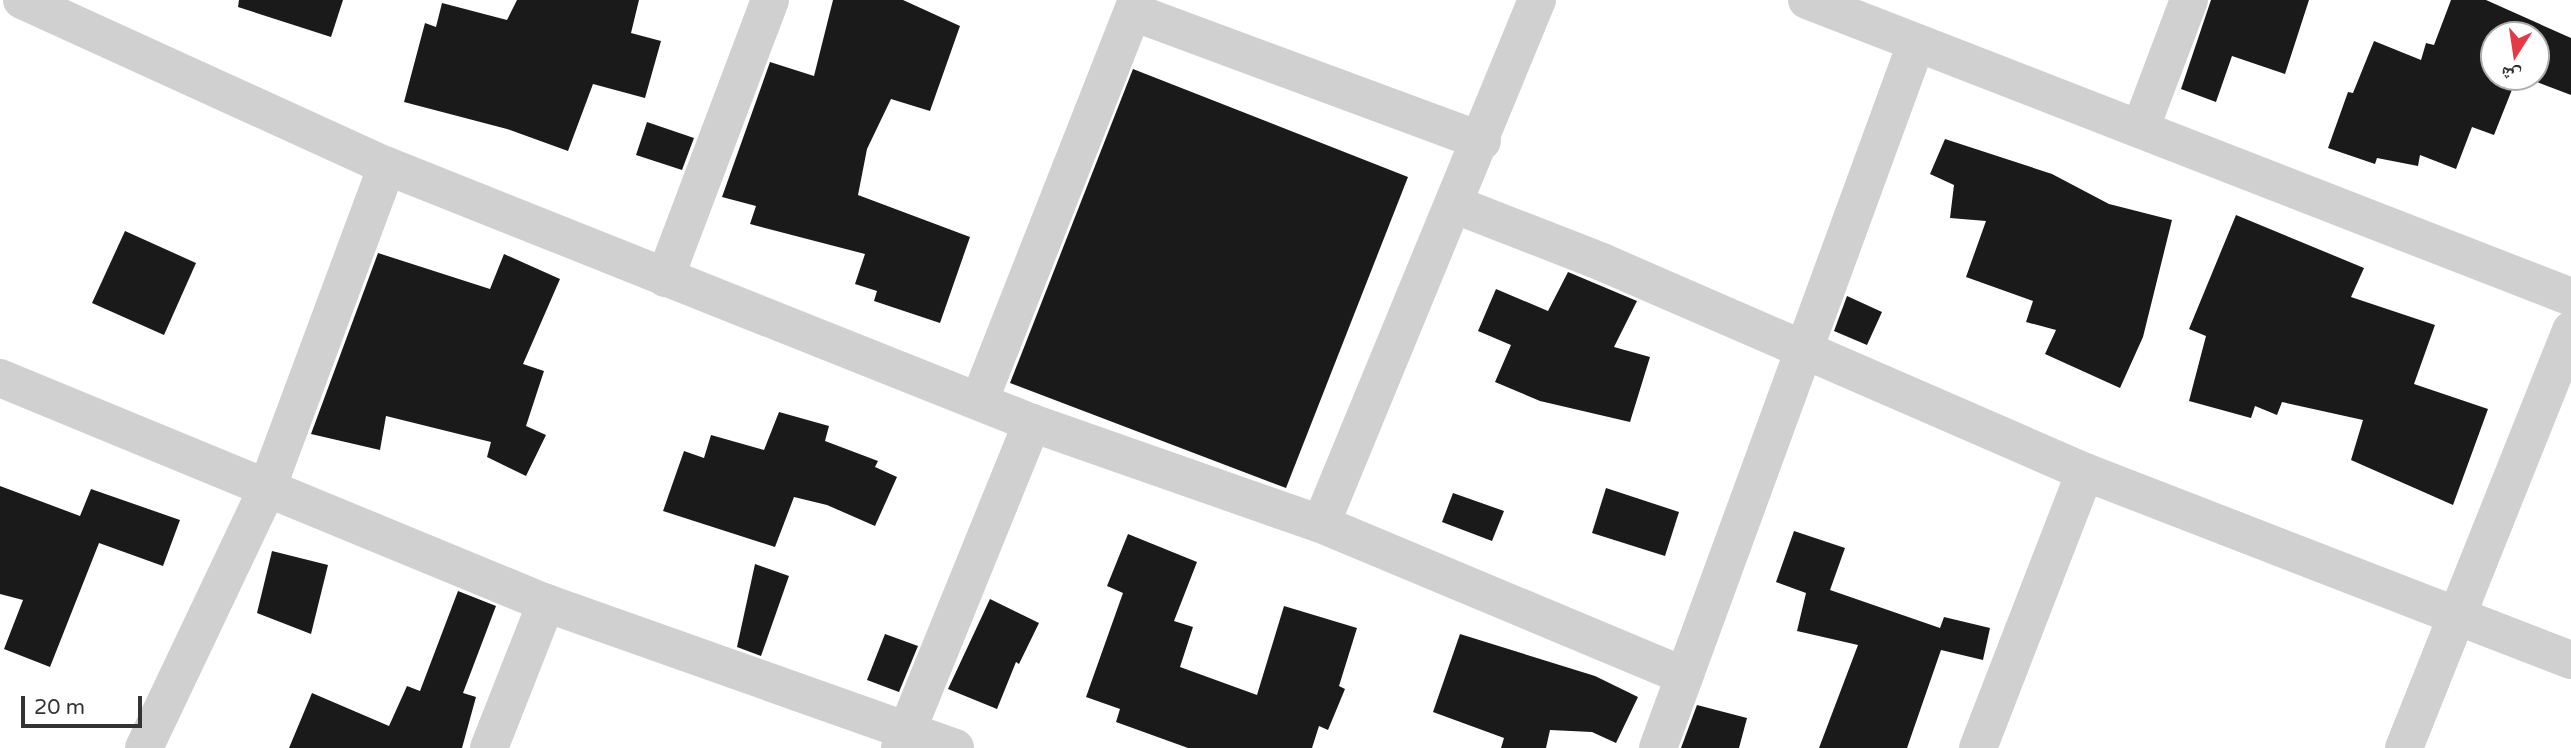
<!DOCTYPE html>
<meta charset="utf-8">
<style>
body{margin:0}
#map{position:relative;width:2571px;height:748px;overflow:hidden;background:#fff;font-family:"Varela Round","Noto Naskh Arabic",sans-serif}
div>[style]{position:absolute}
[style*='--x']{left:calc(var(--x)*1px);top:calc(var(--y)*1px);width:calc(var(--w)*1px);rotate:calc(var(--a)*1deg)}
.building>*{inset:0;background:#1a1a1a}
.minor>*{height:38px;margin:-19px;padding:0 19px;transform-origin:19px;border-radius:19px;background:#d0d0d0}
span{translate:-50% -50%;white-space:nowrap;text-align:center;line-height:1.15;-webkit-text-stroke:7px #fff;paint-order:stroke}
.north{position:absolute;left:2480px;top:21px;width:70px;height:70px;box-sizing:border-box;background:#fff;border:2px solid #adadad;border-radius:50%;rotate:192deg;font-size:19px;font-weight:700;line-height:28px;text-align:center;color:#333}
.north::after{content:'';display:block;margin:auto;width:24px;height:32px;background:#e63946;clip-path:polygon(50% 0,100% 100%,50% 72%,0 100%)}
.scale{position:absolute;left:21px;top:696px;width:121px;height:32px;box-sizing:border-box;border:4px solid #333;border-top:0;padding-left:9px;font-size:21px;line-height:24px;white-space:nowrap;color:#333;-webkit-text-stroke:5px #fff;paint-order:stroke}
</style>
<div id="map">
<div class="building">
<i style="clip-path:polygon(239px 0,343px 0,331px 37px,238px 7px)"></i>
<i style="clip-path:polygon(517px 0,639px 0,631px 33px,661px 41px,645px 98px,593px 84px,568px 151px,507px 129px,404px 102px,425px 23px,436px 27px,442px 3px,507px 20px)"></i>
<i style="clip-path:polygon(833px 0,903px 0,960px 26px,930px 111px,891px 99px,867px 149px,858px 195px,970px 237px,940px 323px,874px 301px,877px 291px,855px 284px,865px 254px,750px 224px,756px 206px,722px 197px,770px 62px,814px 76px)"></i>
<i style="clip-path:polygon(2211px 0,2309px 0,2285px 74px,2232px 56px,2216px 102px,2181px 89px)"></i>
<i style="clip-path:polygon(2451px 0,2486px 0,2571px 38px,2571px 95px,2524px 77px,2536px 77px,2536px 35px,2494px 35px,2494px 77px,2517px 77px,2494px 135px,2472px 127px,2456px 169px,2420px 155px,2418px 166px,2377px 158px,2375px 164px,2328px 148px,2348px 92px,2353px 93px,2374px 41px,2421px 60px,2426px 43px,2434px 45px)"></i>
<i style="clip-path:polygon(1133px 69px,1408px 177px,1286px 488px,1010px 383px)"></i>
<i style="clip-path:polygon(647px 122px,694px 138px,682px 170px,636px 155px)"></i>
<i style="clip-path:polygon(1945px 139px,2052px 174px,2109px 204px,2172px 220px,2143px 337px,2120px 388px,2045px 354px,2056px 330px,2026px 322px,2033px 301px,1966px 277px,1986px 221px,1950px 218px,1954px 185px,1930px 174px)"></i>
<i style="clip-path:polygon(2236px 215px,2364px 268px,2351px 297px,2435px 325px,2414px 384px,2488px 409px,2453px 505px,2351px 460px,2363px 420px,2282px 402px,2277px 415px,2255px 406px,2251px 418px,2189px 401px,2206px 336px,2189px 329px)"></i>
<i style="clip-path:polygon(125px 231px,196px 263px,164px 335px,92px 303px)"></i>
<i style="clip-path:polygon(378px 253px,490px 289px,504px 254px,560px 279px,523px 364px,544px 371px,526px 426px,546px 435px,526px 476px,487px 457px,491px 442px,386px 416px,380px 450px,311px 434px)"></i>
<i style="clip-path:polygon(1568px 272px,1637px 301px,1614px 347px,1650px 357px,1630px 422px,1540px 401px,1495px 382px,1511px 345px,1478px 331px,1496px 289px,1548px 311px)"></i>
<i style="clip-path:polygon(1847px 296px,1882px 312px,1867px 345px,1834px 331px)"></i>
<i style="clip-path:polygon(779px 412px,829px 426px,825px 441px,878px 461px,875px 467px,897px 477px,875px 526px,827px 505px,794px 497px,775px 547px,663px 511px,684px 451px,704px 458px,711px 435px,764px 450px)"></i>
<i style="clip-path:polygon(0 486px,80px 516px,91px 489px,180px 520px,163px 566px,99px 543px,50px 667px,4px 649px,23px 600px,0 594px)"></i>
<i style="clip-path:polygon(1606px 488px,1679px 512px,1665px 556px,1592px 533px)"></i>
<i style="clip-path:polygon(1453px 493px,1504px 511px,1492px 541px,1442px 522px)"></i>
<i style="clip-path:polygon(1794px 531px,1845px 548px,1830px 590px,1940px 628px,1944px 617px,1990px 628px,1983px 660px,1941px 650px,1907px 748px,1819px 748px,1858px 645px,1797px 631px,1806px 593px,1776px 582px)"></i>
<i style="clip-path:polygon(1128px 534px,1197px 562px,1174px 621px,1193px 627px,1180px 667px,1257px 695px,1284px 606px,1357px 628px,1339px 686px,1345px 689px,1328px 730px,1319px 726px,1312px 748px,1188px 748px,1116px 722px,1120px 709px,1086px 697px,1123px 593px,1107px 586px)"></i>
<i style="clip-path:polygon(272px 551px,328px 565px,311px 634px,257px 613px)"></i>
<i style="clip-path:polygon(755px 564px,789px 576px,761px 656px,737px 647px)"></i>
<i style="clip-path:polygon(458px 591px,496px 606px,463px 693px,476px 697px,462px 748px,289px 748px,312px 693px,389px 726px,407px 686px,420px 691px)"></i>
<i style="clip-path:polygon(990px 599px,1039px 623px,1019px 664px,1016px 662px,997px 709px,948px 689px)"></i>
<i style="clip-path:polygon(885px 634px,918px 646px,899px 692px,867px 680px)"></i>
<i style="clip-path:polygon(1460px 634px,1595px 676px,1638px 697px,1616px 743px,1592px 732px,1550px 730px,1546px 748px,1501px 748px,1504px 738px,1433px 712px)"></i>
<i style="clip-path:polygon(1697px 705px,1747px 718px,1739px 748px,1681px 748px)"></i>
</div>
<div class="minor">
<i style="--x:22;--y:0;--w:401;--a:24.5"></i>
<i style="--x:387;--y:166;--w:694;--a:21.72"></i>
<i style="--x:1032;--y:423;--w:306;--a:19.3"></i>
<i style="--x:1321;--y:524;--w:394;--a:22.7"></i>
<i style="--x:1807;--y:0;--w:820;--a:21.24"></i>
<i style="--x:1133;--y:12;--w:372;--a:20.3"></i>
<i style="--x:2141;--y:127;--w:136;--a:-69.3"></i>
<i style="--x:1456;--y:205;--w:157;--a:21.3"></i>
<i style="--x:1602;--y:262;--w:527;--a:23.5"></i>
<i style="--x:2085;--y:472;--w:521;--a:21.15"></i>
<i style="--x:665;--y:278;--w:297;--a:-69.3"></i>
<i style="--x:0;--y:378;--w:591;--a:22.4"></i>
<i style="--x:546;--y:603;--w:434;--a:19.5"></i>
<i style="--x:980;--y:399;--w:429;--a:-68.5"></i>
<i style="--x:1321;--y:524;--w:567;--a:-67.6"></i>
<i style="--x:144;--y:748;--w:284;--a:-64.6"></i>
<i style="--x:266;--y:491;--w:347;--a:-69.6"></i>
<i style="--x:489;--y:748;--w:156;--a:-68.5"></i>
<i style="--x:900;--y:748;--w:351;--a:-67.9"></i>
<i style="--x:1658;--y:748;--w:750;--a:-69.87"></i>
<i style="--x:1978;--y:748;--w:296;--a:-68.8"></i>
<i style="--x:2404;--y:748;--w:450;--a:-68.2"></i>
</div>
<div class="north">ش</div>
<div class="scale">20 m</div>
</div>
